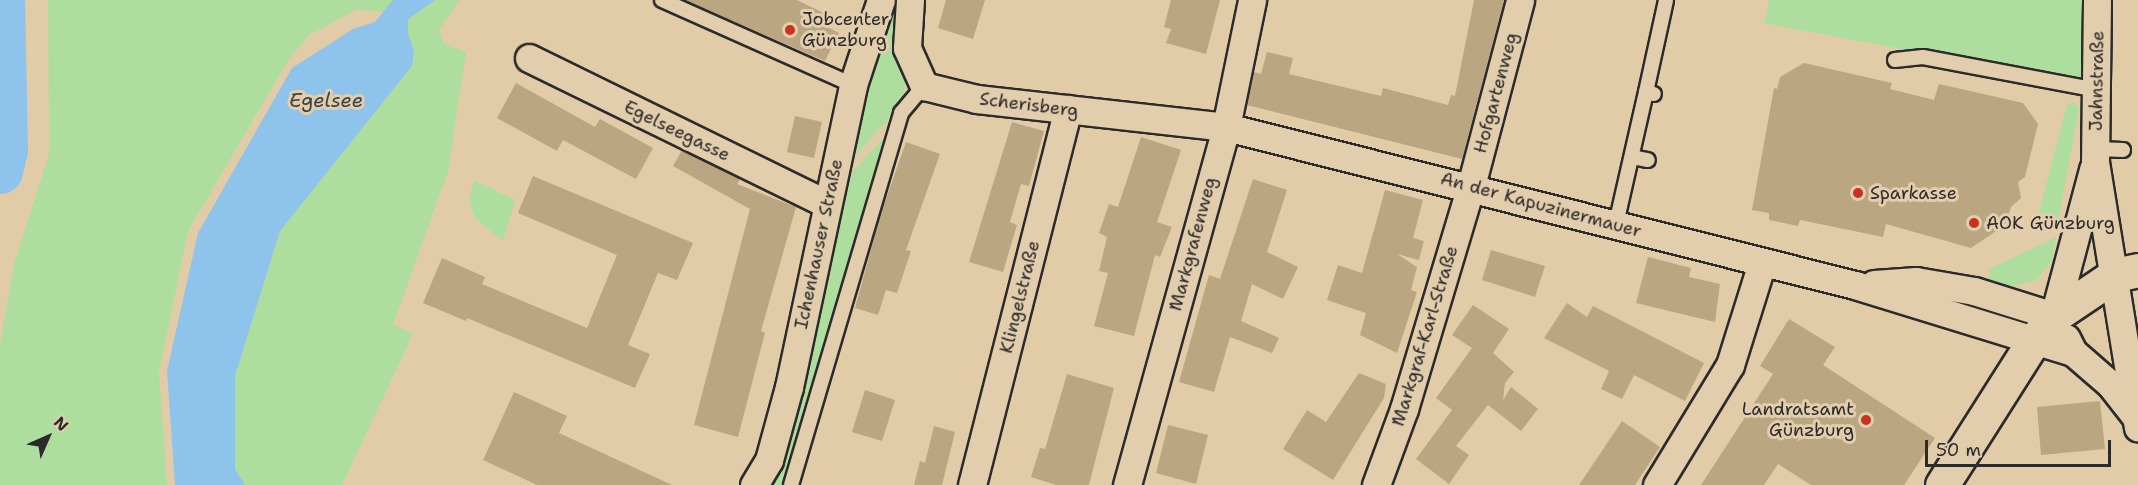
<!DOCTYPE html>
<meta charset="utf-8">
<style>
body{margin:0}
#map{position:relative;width:2138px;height:485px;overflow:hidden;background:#e2cca8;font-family:"Shantell Sans",sans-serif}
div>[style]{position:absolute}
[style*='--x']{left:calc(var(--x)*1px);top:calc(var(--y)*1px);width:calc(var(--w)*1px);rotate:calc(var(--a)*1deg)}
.green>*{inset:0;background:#adde9e}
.water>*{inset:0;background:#8ec3ec}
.river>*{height:45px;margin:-22.5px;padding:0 22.5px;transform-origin:22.5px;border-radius:22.5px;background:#8ec3ec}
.building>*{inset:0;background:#baa680}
.roads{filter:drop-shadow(2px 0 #2b2b2b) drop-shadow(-2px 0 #2b2b2b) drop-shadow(0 2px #2b2b2b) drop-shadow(0 -2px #2b2b2b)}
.lane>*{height:14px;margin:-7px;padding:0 7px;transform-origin:7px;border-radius:7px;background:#e2cdac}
.street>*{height:27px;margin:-13.5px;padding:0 13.5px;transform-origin:13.5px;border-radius:13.5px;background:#e2cdac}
.secondary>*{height:33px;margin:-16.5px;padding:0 16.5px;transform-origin:16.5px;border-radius:16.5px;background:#e2cdac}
.dots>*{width:16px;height:16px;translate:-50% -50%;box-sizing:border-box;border:3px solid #e2cdac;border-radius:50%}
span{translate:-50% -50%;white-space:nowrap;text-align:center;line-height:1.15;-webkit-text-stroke:6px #e2cdac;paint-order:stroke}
.poi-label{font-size:18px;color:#2b2b2b}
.left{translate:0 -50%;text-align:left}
.right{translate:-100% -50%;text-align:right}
.street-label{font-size:18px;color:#2b2b2b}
.water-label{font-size:20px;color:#3a4248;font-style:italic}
.north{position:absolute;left:18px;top:407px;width:60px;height:60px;-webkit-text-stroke:4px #e2cdac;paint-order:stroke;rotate:45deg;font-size:16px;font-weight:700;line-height:24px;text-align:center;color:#2b2b2b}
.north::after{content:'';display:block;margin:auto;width:21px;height:27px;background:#2b2b2b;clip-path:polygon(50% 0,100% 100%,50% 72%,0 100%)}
.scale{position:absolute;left:1925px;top:440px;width:186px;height:27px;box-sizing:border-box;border:3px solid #2b2b2b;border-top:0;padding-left:8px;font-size:18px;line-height:21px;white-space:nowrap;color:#2b2b2b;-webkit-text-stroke:4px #e2cdac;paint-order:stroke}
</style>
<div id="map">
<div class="green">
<i style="clip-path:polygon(48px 0,393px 0,386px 12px,356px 10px,309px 35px,287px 62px,188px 231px,159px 372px,167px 485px,0 485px,0 344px,14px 264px,49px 154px)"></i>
<i style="clip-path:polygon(435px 0,459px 0,439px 30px,444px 44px,466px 52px,448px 171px,393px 325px,413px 334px,342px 485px,245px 485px,235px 469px,235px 376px,280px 230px,412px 66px,414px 50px,408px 34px,408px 19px)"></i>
<i style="clip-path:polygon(887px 0,903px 0,908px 76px,900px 106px,849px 163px,845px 162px)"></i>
<i style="clip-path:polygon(1769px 0,2081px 0,2081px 83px,1764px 23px)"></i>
<i style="clip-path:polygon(2074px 102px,2079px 109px,2058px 221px,2037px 220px,2067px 104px)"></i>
<i style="clip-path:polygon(890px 132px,786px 485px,770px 485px,788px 431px,843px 181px)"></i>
<i style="clip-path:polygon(474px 180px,515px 200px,503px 241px,475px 218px,469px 200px)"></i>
<i style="clip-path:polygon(2056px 237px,2052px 261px,2035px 281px,2011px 286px,1988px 283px,1990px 269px)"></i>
</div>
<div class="water">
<i style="clip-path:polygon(393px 0,435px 0,408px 19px,408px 34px,414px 50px,412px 66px,280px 231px,235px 376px,235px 469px,245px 485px,175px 485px,167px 371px,198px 233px,292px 68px,353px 29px,375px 22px)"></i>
</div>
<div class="river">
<i style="--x:0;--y:171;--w:22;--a:-77"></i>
<i style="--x:5;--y:150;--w:150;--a:-91.1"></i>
</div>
<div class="building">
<i style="clip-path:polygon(684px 0,797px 0,832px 17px,827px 27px,839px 33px,825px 61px)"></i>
<i style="clip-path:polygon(946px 0,985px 0,973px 39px,938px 28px)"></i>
<i style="clip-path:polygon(1171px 0,1220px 0,1206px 54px,1166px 43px,1171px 29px,1164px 27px)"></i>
<i style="clip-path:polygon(1474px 0,1504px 0,1462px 159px,1247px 105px,1254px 72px,1261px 74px,1267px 52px,1293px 58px,1289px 74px,1381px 96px,1383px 88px,1448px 105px,1451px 95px,1455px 96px)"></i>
<i style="clip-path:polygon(1804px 63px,1892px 83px,1890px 89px,1934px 100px,1939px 84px,2023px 103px,2038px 124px,2025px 177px,2018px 182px,2021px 198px,2011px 207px,2005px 225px,1971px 248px,1886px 224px,1883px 237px,1800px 220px,1798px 226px,1769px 220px,1769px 213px,1752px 210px,1774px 88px,1777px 89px,1780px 77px)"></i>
<i style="clip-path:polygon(516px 83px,595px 127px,600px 119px,653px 148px,636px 179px,563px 140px,557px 151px,497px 118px)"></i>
<i style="clip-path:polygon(795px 116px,822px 122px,814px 158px,787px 152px)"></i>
<i style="clip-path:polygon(1012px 122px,1044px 131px,1029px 186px,1021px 184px,1010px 222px,1017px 225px,1003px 272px,969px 262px)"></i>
<i style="clip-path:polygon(1141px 137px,1181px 150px,1157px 222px,1172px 227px,1160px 257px,1155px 255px,1134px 336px,1094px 326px,1108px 273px,1099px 271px,1107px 237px,1099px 233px,1109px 204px,1118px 207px)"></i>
<i style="clip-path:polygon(906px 142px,940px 154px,906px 250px,911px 251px,897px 293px,886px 290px,878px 315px,855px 308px,882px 210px)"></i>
<i style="clip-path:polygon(682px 150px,740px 179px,737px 184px,796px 207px,761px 331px,765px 333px,738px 437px,694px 425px,750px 209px,673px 166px)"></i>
<i style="clip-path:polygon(533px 176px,693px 243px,677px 280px,658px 273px,628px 345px,650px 354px,635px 388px,467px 318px,466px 321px,423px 303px,442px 258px,485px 277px,482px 284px,587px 328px,617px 255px,518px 213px)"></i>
<i style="clip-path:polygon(1253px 179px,1287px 190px,1267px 252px,1298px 267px,1283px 299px,1252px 284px,1241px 321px,1279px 338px,1272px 353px,1230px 337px,1214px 392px,1179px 382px,1209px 275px,1220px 279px)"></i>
<i style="clip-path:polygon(1385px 190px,1423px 200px,1413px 238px,1424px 241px,1419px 260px,1397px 254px,1417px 267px,1411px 290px,1417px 292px,1397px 353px,1360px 335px,1366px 313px,1327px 300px,1338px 265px,1362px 273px)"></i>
<i style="clip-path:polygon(1491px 250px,1545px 266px,1535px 297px,1482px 280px)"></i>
<i style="clip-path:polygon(1648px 257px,1691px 268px,1689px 277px,1720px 284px,1715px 322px,1636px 303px)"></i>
<i style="clip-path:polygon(1567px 303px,1587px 317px,1593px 306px,1704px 363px,1685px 401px,1634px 375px,1622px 399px,1601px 389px,1609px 371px,1544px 338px)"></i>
<i style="clip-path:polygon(1473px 305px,1509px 329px,1493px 353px,1514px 372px,1505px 383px,1503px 400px,1511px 387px,1538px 409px,1521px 431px,1488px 405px,1456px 446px,1469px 455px,1449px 484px,1416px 459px,1452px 410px,1436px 398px,1472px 348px,1452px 335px)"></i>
<i style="clip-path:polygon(1789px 319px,1835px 347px,1823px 365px,1935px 438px,1904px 485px,1811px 485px,1778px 464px,1764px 485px,1701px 485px,1773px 374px,1760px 366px)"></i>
<i style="clip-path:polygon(1359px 373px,1386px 384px,1384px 398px,1333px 480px,1283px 449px,1307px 410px,1326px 422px)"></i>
<i style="clip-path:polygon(1067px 374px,1114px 388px,1089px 485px,1056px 485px,1031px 477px,1040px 448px,1045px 449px)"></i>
<i style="clip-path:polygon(865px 390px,895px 400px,882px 441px,852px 432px)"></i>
<i style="clip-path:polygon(514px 392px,567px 416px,559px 433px,672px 485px,537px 485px,483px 460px)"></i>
<i style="clip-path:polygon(2100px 401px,2105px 449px,2041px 455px,2037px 407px)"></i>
<i style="clip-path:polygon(1622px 421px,1660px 447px,1635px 485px,1579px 485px)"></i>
<i style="clip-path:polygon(1168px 425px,1208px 435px,1196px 484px,1156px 473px)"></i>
<i style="clip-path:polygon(934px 426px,955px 432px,942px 485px,914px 485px,920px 461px,925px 463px)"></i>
</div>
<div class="roads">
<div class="lane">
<i style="--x:662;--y:0;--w:209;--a:24"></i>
<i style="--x:1895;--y:60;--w:28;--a:-6"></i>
<i style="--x:1923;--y:57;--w:178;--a:10.7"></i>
<i style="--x:1646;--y:92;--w:94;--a:-77.7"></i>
<i style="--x:2096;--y:149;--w:27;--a:2"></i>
<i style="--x:1632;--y:157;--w:16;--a:11"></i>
<i style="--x:1616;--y:224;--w:135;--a:-77.2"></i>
<i style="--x:1646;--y:92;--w:8;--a:14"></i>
<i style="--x:791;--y:485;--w:388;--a:-73.5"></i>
<i style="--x:901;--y:113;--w:35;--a:-50"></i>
</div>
<div class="street">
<i style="--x:910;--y:0;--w:48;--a:93.6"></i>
<i style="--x:907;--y:48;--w:42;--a:65.9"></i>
<i style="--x:924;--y:86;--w:55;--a:13.8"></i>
<i style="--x:977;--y:99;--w:251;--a:6.4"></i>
<i style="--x:1226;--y:127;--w:649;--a:14.1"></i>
<i style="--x:1855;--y:285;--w:228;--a:17.1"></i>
<i style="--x:2097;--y:0;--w:162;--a:90.7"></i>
<i style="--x:2095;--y:162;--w:269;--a:80.8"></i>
<i style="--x:529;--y:58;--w:332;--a:26.1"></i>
<i style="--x:1874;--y:284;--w:42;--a:-4.1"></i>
<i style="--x:1916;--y:281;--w:59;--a:9.8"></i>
<i style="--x:1974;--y:291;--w:84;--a:17.4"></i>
<i style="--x:2054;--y:316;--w:152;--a:-75.1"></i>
<i style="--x:2066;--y:338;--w:16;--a:63"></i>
<i style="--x:2073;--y:352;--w:49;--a:40.9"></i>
<i style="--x:2110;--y:384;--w:41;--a:52"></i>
<i style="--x:754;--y:485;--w:29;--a:-59"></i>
<i style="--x:769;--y:460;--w:76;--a:-74.7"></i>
<i style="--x:789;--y:387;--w:309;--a:-78"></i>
<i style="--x:853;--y:85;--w:89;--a:-71.8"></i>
<i style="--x:972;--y:485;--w:388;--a:-75.7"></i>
<i style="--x:1127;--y:485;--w:371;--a:-74.5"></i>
<i style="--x:1226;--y:127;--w:130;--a:-78.4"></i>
<i style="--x:1376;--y:485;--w:81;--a:-69.8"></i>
<i style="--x:1404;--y:409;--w:233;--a:-73.3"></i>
<i style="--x:1471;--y:186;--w:192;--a:-75.2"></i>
<i style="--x:1657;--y:485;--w:140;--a:-58.7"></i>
<i style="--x:1730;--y:365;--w:107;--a:-72.6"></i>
</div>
<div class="secondary">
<i style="--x:1942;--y:485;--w:172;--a:-57.6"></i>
<i style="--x:2034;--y:340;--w:31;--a:-50"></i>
<i style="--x:2054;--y:316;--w:73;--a:-33.9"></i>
<i style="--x:2115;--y:275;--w:24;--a:-12"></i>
</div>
</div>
<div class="dots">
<i style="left:790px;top:30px;background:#c8321e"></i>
<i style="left:1858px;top:193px;background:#c8321e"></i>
<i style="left:1974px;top:223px;background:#c8321e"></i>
<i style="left:1866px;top:420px;background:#c8321e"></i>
</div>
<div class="poi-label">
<span class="left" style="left:802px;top:30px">Jobcenter<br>Günzburg</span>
<span class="left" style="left:1870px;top:193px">Sparkasse</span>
<span class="left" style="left:1986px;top:223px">AOK Günzburg</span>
<span class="right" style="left:1854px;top:420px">Landratsamt<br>Günzburg</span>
</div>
<div class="street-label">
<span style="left:2097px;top:81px;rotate:-89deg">Jahnstraße</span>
<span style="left:1496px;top:93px;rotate:-75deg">Hofgartenweg</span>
<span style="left:1029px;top:105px;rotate:7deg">Scherisberg</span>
<span style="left:677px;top:131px;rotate:26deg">Egelseegasse</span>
<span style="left:1541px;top:205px;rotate:15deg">An der Kapuzinermauer</span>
<span style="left:819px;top:244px;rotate:-78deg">Ichenhauser Straße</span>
<span style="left:1193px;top:244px;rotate:-75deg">Markgrafenweg</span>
<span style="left:1020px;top:297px;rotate:-76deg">Klingelstraße</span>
<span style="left:1425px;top:336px;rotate:-73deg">Markgraf-Karl-Straße</span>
</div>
<div class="water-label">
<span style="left:326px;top:100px">Egelsee</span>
</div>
<div class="north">N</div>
<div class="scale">50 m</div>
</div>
